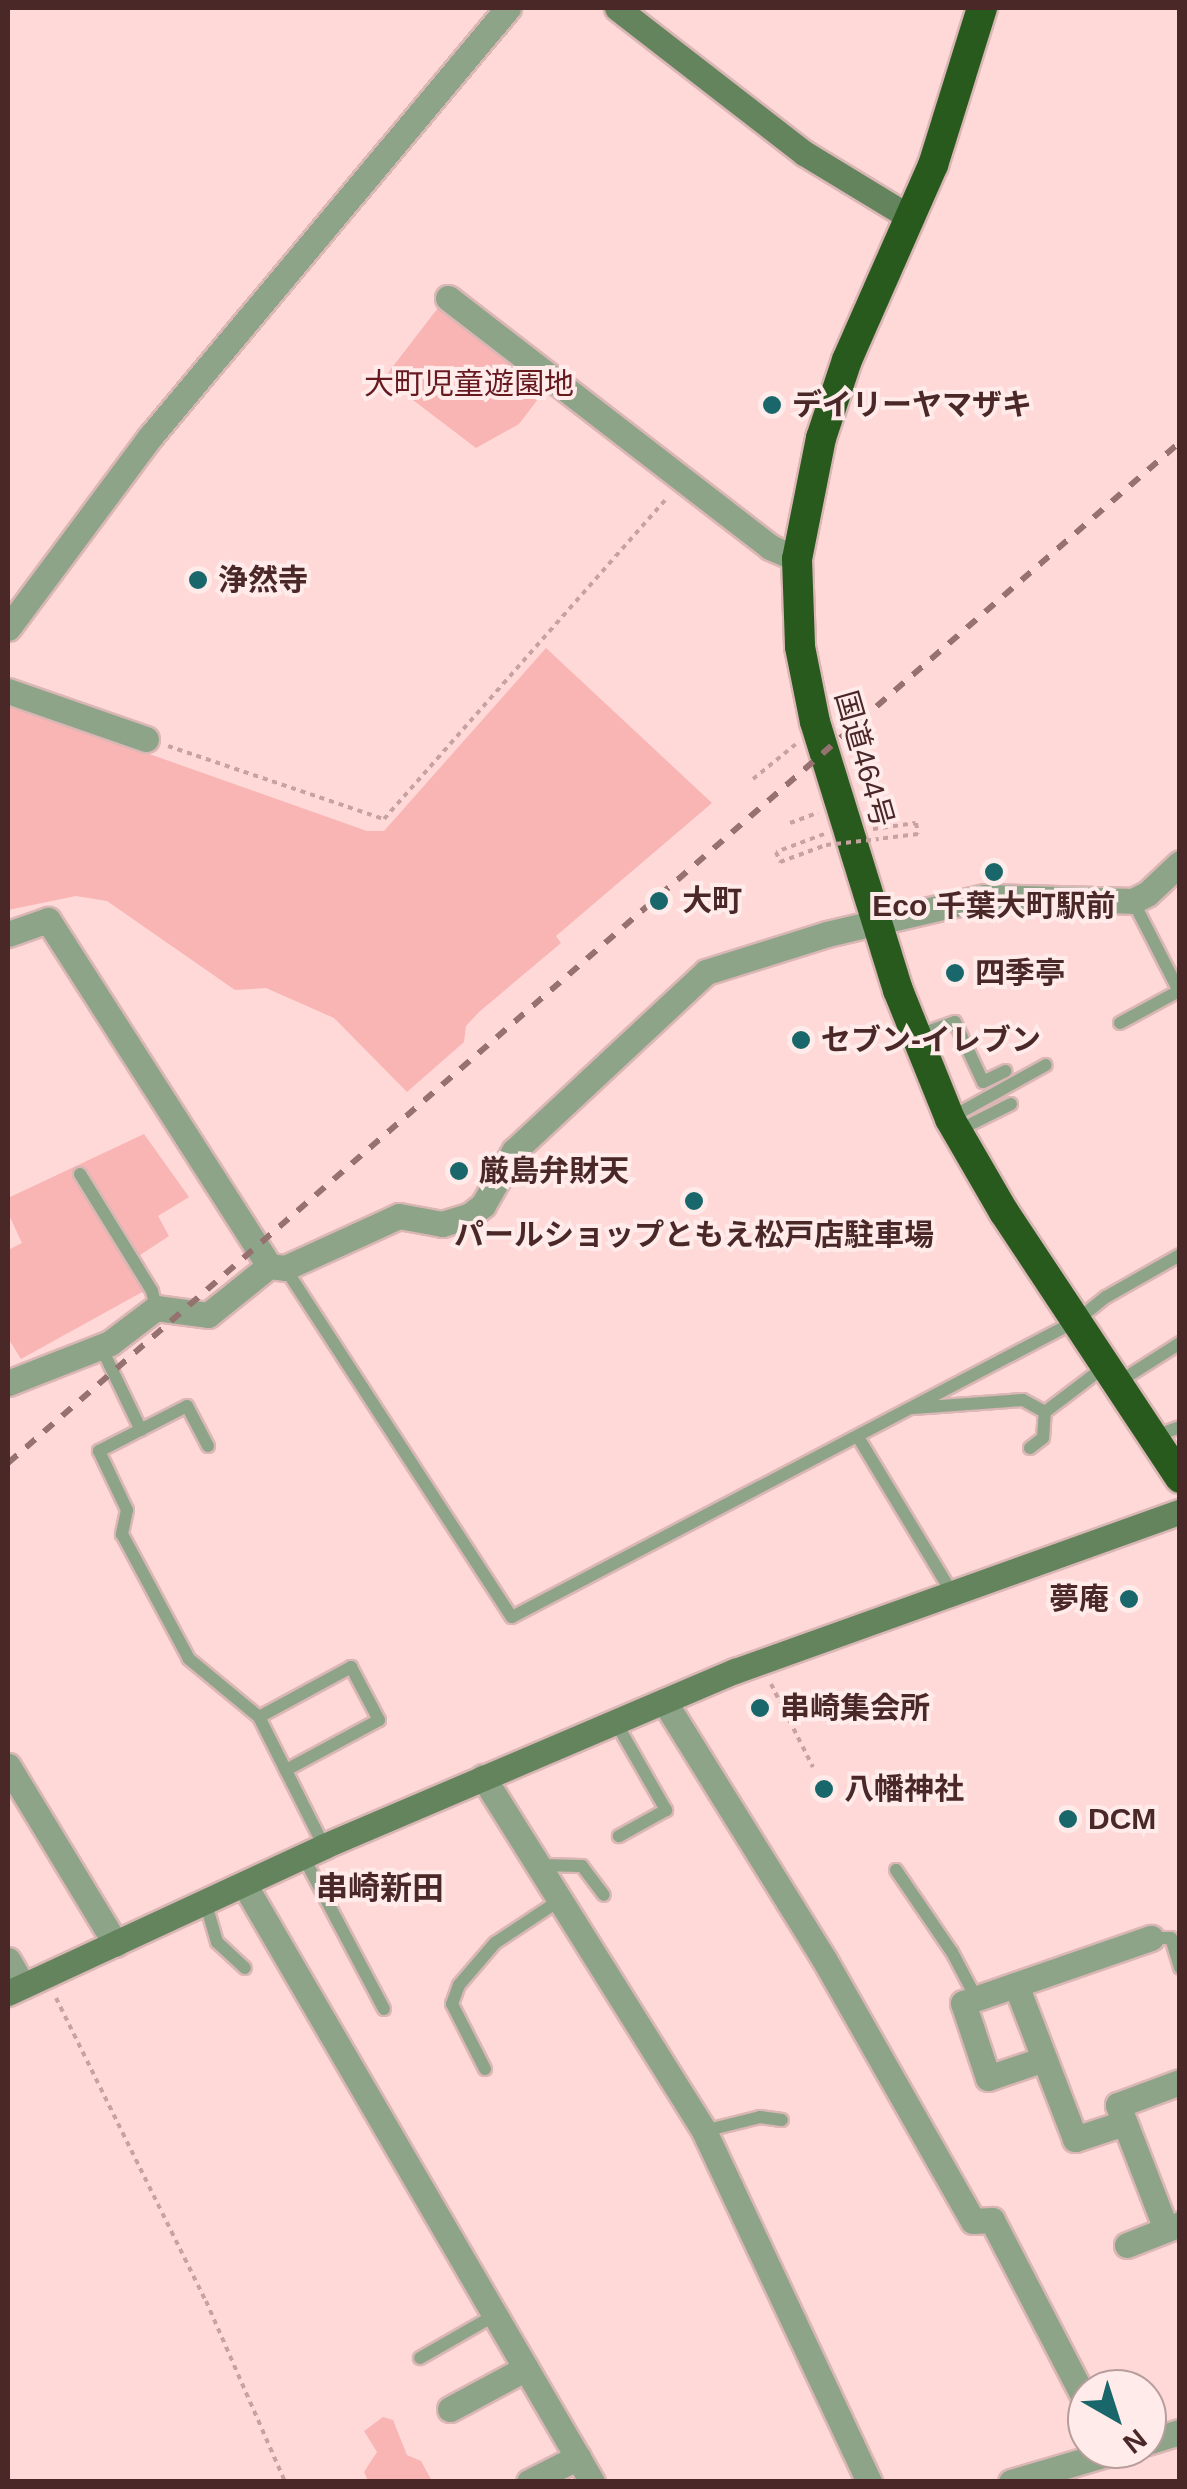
<!DOCTYPE html>
<meta charset="utf-8">
<style>
body{margin:0}
#map{position:relative;width:1187px;height:2489px;overflow:hidden;background:#fed9d8;font-family:Helvetica,"Noto Sans JP",sans-serif}
div>[style]{position:absolute}
[style*='--x']{left:calc(var(--x)*1px);top:calc(var(--y)*1px);width:calc(var(--w)*1px);rotate:calc(var(--a)*1deg)}
.green>*{inset:0;background:#f9b5b4}
.path>*{height:4px;margin-top:-2px;transform-origin:0;background:repeating-linear-gradient(90deg,#c6a2a1 0 5px,transparent 0 10px)}
.roads{filter:drop-shadow(2px 0 #dab6b5) drop-shadow(-2px 0 #dab6b5) drop-shadow(0 2px #dab6b5) drop-shadow(0 -2px #dab6b5)}
.lane>*{height:12px;margin:-6px;padding:0 6px;transform-origin:6px;border-radius:6px;background:#8da488}
.street>*{height:25px;margin:-12.5px;padding:0 12.5px;transform-origin:12.5px;border-radius:12.5px;background:#8da488}
.secondary>*{height:25px;margin:-12.5px;padding:0 12.5px;transform-origin:12.5px;border-radius:12.5px;background:#63845c}
.highway>*{height:30px;margin:-15px;padding:0 15px;transform-origin:15px;border-radius:15px;background:#285a1e}
.rail>*{height:6px;margin-top:-3px;transform-origin:0;background:repeating-linear-gradient(90deg,#957170 0 12px,transparent 0 24px)}
.path-bridge>*{height:4px;margin-top:-2px;transform-origin:0;background:repeating-linear-gradient(90deg,#c6a2a1 0 5px,transparent 0 10px)}
.dots>*{width:28px;height:28px;translate:-50% -50%;box-sizing:border-box;border:5px solid #ffebea;border-radius:50%}
span{translate:-50% -50%;white-space:nowrap;text-align:center;line-height:1.15;-webkit-text-stroke:8px #ffebea;paint-order:stroke}
.park-label{font-size:30px;color:#671920}
.poi-label{font-size:30px;color:#4b2828;font-weight:700}
.left{translate:0 -50%;text-align:left}
.right{translate:-100% -50%;text-align:right}
.street-label{font-size:30px;color:#4b2828}
.neighbourhood-label{font-size:32px;color:#4b2828;font-weight:700}
.frame{position:absolute;inset:0;border:10px solid #4b2828;pointer-events:none}
.north{position:absolute;left:1067px;top:2369px;width:100px;height:100px;box-sizing:border-box;background:#ffebea;border:2px solid #b79d9c;border-radius:50%;rotate:141deg;font-size:28px;font-weight:700;line-height:40px;text-align:center;color:#4b2828}
.north::after{content:'';display:block;margin:auto;width:35px;height:45px;background:#1a676b;clip-path:polygon(50% 0,100% 100%,50% 72%,0 100%)}
</style>
<div id="map">
<div class="green">
<i style="clip-path:polygon(441px 304px,548px 386px,519px 424px,476px 448px,384px 378px)"></i>
<i style="clip-path:polygon(546px 648px,712px 803px,556px 936px,561px 943px,479px 1012px,466px 1026px,464px 1042px,407px 1092px,334px 1018px,266px 988px,235px 990px,107px 901px,76px 896px,8px 910px,8px 704px,367px 831px,384px 831px)"></i>
<i style="clip-path:polygon(144px 1134px,189px 1197px,158px 1216px,169px 1236px,128px 1263px,144px 1291px,21px 1359px,8px 1338px,8px 1250px,22px 1243px,8px 1213px,8px 1198px)"></i>
<i style="clip-path:polygon(383px 2417px,393px 2420px,407px 2455px,421px 2461px,432px 2481px,368px 2481px,364px 2472px,377px 2452px,364px 2431px)"></i>
</div>
<div class="path">
<i style="--x:168;--y:746;--w:228;--a:18.7"></i>
<i style="--x:384;--y:819;--w:428;--a:-48.6"></i>
<i style="--x:753;--y:779;--w:55;--a:-39.1"></i>
<i style="--x:790;--y:823;--w:30;--a:-20"></i>
<i style="--x:873;--y:829;--w:43;--a:-7.9"></i>
<i style="--x:916;--y:823;--w:11;--a:80"></i>
<i style="--x:918;--y:834;--w:39;--a:173"></i>
<i style="--x:824;--y:834;--w:51;--a:159.4"></i>
<i style="--x:776;--y:852;--w:11;--a:68"></i>
<i style="--x:780;--y:862;--w:49;--a:-20.3"></i>
<i style="--x:771;--y:1684;--w:93;--a:63.2"></i>
<i style="--x:56;--y:1998;--w:338;--a:63.7"></i>
<i style="--x:206;--y:2301;--w:197;--a:66.4"></i>
</div>
<div class="roads">
<div class="lane">
<i style="--x:1120;--y:1023;--w:67;--a:-28.5"></i>
<i style="--x:1179;--y:991;--w:101;--a:-117.1"></i>
<i style="--x:916;--y:1036;--w:41;--a:-19.7"></i>
<i style="--x:955;--y:1022;--w:66;--a:65"></i>
<i style="--x:983;--y:1082;--w:25;--a:-26"></i>
<i style="--x:952;--y:1117;--w:107;--a:-29"></i>
<i style="--x:959;--y:1130;--w:58;--a:-26.6"></i>
<i style="--x:80;--y:1174;--w:137;--a:58.4"></i>
<i style="--x:152;--y:1291;--w:17;--a:77"></i>
<i style="--x:285;--y:1268;--w:416;--a:57"></i>
<i style="--x:512;--y:1617;--w:637;--a:-27.69"></i>
<i style="--x:1076;--y:1321;--w:38;--a:-39"></i>
<i style="--x:1106;--y:1297;--w:85;--a:-29.6"></i>
<i style="--x:101;--y:1347;--w:92;--a:64.3"></i>
<i style="--x:1117;--y:1383;--w:75;--a:-32.4"></i>
<i style="--x:913;--y:1408;--w:110;--a:-4.2"></i>
<i style="--x:1023;--y:1400;--w:25;--a:29"></i>
<i style="--x:1155;--y:1436;--w:27;--a:-20"></i>
<i style="--x:858;--y:1437;--w:180;--a:58.9"></i>
<i style="--x:208;--y:1446;--w:45;--a:-117.7"></i>
<i style="--x:187;--y:1406;--w:99;--a:152.9"></i>
<i style="--x:99;--y:1451;--w:65;--a:64.6"></i>
<i style="--x:127;--y:1510;--w:25;--a:102"></i>
<i style="--x:122;--y:1534;--w:142;--a:61.8"></i>
<i style="--x:189;--y:1659;--w:91;--a:39.6"></i>
<i style="--x:259;--y:1717;--w:144;--a:63.3"></i>
<i style="--x:1030;--y:1448;--w:16;--a:-38"></i>
<i style="--x:1043;--y:1438;--w:26;--a:-86"></i>
<i style="--x:1045;--y:1412;--w:74;--a:-37.3"></i>
<i style="--x:259;--y:1717;--w:105;--a:-28.5"></i>
<i style="--x:351;--y:1667;--w:60;--a:62.2"></i>
<i style="--x:379;--y:1720;--w:106;--a:151.7"></i>
<i style="--x:615;--y:1721;--w:103;--a:60.2"></i>
<i style="--x:666;--y:1810;--w:54;--a:151"></i>
<i style="--x:303;--y:1856;--w:173;--a:62.1"></i>
<i style="--x:538;--y:1865;--w:44;--a:1.3"></i>
<i style="--x:582;--y:1866;--w:36;--a:53"></i>
<i style="--x:896;--y:1870;--w:99;--a:55.7"></i>
<i style="--x:952;--y:1952;--w:52;--a:62.4"></i>
<i style="--x:205;--y:1901;--w:43;--a:73.7"></i>
<i style="--x:217;--y:1942;--w:38;--a:43"></i>
<i style="--x:1151;--y:1938;--w:20;--a:0"></i>
<i style="--x:1171;--y:1938;--w:31;--a:73"></i>
<i style="--x:485;--y:2069;--w:73;--a:-116.9"></i>
<i style="--x:452;--y:2004;--w:20;--a:-70"></i>
<i style="--x:459;--y:1985;--w:55;--a:-49.4"></i>
<i style="--x:495;--y:1943;--w:78;--a:-33.5"></i>
<i style="--x:704;--y:2131;--w:58;--a:-14"></i>
<i style="--x:760;--y:2117;--w:22;--a:8"></i>
<i style="--x:420;--y:2358;--w:86;--a:-29.8"></i>
</div>
<div class="street">
<i style="--x:448;--y:298;--w:407;--a:37.7"></i>
<i style="--x:770;--y:547;--w:30;--a:24"></i>
<i style="--x:8;--y:628;--w:238;--a:-53.4"></i>
<i style="--x:150;--y:437;--w:559;--a:-50.16"></i>
<i style="--x:8;--y:691;--w:146;--a:19.2"></i>
<i style="--x:8;--y:934;--w:42;--a:-19.3"></i>
<i style="--x:48;--y:920;--w:411;--a:57.4"></i>
<i style="--x:8;--y:1383;--w:110;--a:-21.4"></i>
<i style="--x:110;--y:1343;--w:58;--a:-37.3"></i>
<i style="--x:156;--y:1308;--w:52;--a:7.7"></i>
<i style="--x:208;--y:1315;--w:78;--a:-38.8"></i>
<i style="--x:269;--y:1266;--w:16;--a:7"></i>
<i style="--x:285;--y:1268;--w:125;--a:-24.5"></i>
<i style="--x:399;--y:1216;--w:44;--a:10.5"></i>
<i style="--x:442;--y:1224;--w:28;--a:-17"></i>
<i style="--x:469;--y:1216;--w:18;--a:-38"></i>
<i style="--x:483;--y:1205;--w:62;--a:-60.1"></i>
<i style="--x:514;--y:1151;--w:262;--a:-43"></i>
<i style="--x:706;--y:972;--w:127;--a:-17.4"></i>
<i style="--x:827;--y:934;--w:162;--a:-13.2"></i>
<i style="--x:985;--y:897;--w:148;--a:1.5"></i>
<i style="--x:1133;--y:901;--w:16;--a:-27"></i>
<i style="--x:1147;--y:894;--w:45;--a:-43.2"></i>
<i style="--x:664;--y:1701;--w:304;--a:58.2"></i>
<i style="--x:824;--y:1959;--w:301;--a:60.4"></i>
<i style="--x:973;--y:2221;--w:19;--a:-3"></i>
<i style="--x:992;--y:2220;--w:206;--a:62.6"></i>
<i style="--x:8;--y:1766;--w:208;--a:58.8"></i>
<i style="--x:483;--y:1777;--w:417;--a:58"></i>
<i style="--x:704;--y:2131;--w:388;--a:64.8"></i>
<i style="--x:244;--y:1884;--w:692;--a:59.8"></i>
<i style="--x:8;--y:1960;--w:30;--a:60"></i>
<i style="--x:1016;--y:1985;--w:165;--a:69"></i>
<i style="--x:1075;--y:2139;--w:52;--a:-18.1"></i>
<i style="--x:1044;--y:2059;--w:59;--a:161.3"></i>
<i style="--x:988;--y:2078;--w:79;--a:-108.4"></i>
<i style="--x:963;--y:2003;--w:199;--a:-19.1"></i>
<i style="--x:1166;--y:2229;--w:133;--a:-111.2"></i>
<i style="--x:1118;--y:2105;--w:66;--a:-20.4"></i>
<i style="--x:1127;--y:2245;--w:57;--a:-21.6"></i>
<i style="--x:450;--y:2409;--w:86;--a:-28.3"></i>
<i style="--x:1147;--y:2442;--w:34;--a:-17"></i>
<i style="--x:529;--y:2482;--w:55;--a:-27"></i>
<i style="--x:1011;--y:2482;--w:117;--a:-16.4"></i>
</div>
<div class="secondary">
<i style="--x:617;--y:8;--w:237;--a:37.8"></i>
<i style="--x:804;--y:153;--w:125;--a:31.3"></i>
<i style="--x:8;--y:1993;--w:349;--a:-24.9"></i>
<i style="--x:324;--y:1846;--w:447;--a:-23.1"></i>
<i style="--x:735;--y:1671;--w:473;--a:-19.7"></i>
</div>
<div class="highway">
<i style="--x:982;--y:8;--w:164;--a:107.3"></i>
<i style="--x:933;--y:165;--w:213;--a:113.8"></i>
<i style="--x:847;--y:360;--w:82;--a:108.4"></i>
<i style="--x:821;--y:438;--w:123;--a:101.2"></i>
<i style="--x:797;--y:559;--w:88;--a:88"></i>
<i style="--x:800;--y:647;--w:76;--a:78.7"></i>
<i style="--x:815;--y:722;--w:281;--a:72.8"></i>
<i style="--x:898;--y:990;--w:139;--a:68"></i>
<i style="--x:950;--y:1119;--w:108;--a:59.9"></i>
<i style="--x:1004;--y:1212;--w:319;--a:56.5"></i>
</div>
</div>
<div class="rail">
<i style="--x:8;--y:1463;--w:1554;--a:-41.06"></i>
</div>
<div class="path-bridge">
<i style="--x:826;--y:845;--w:53;--a:-6.5"></i>
</div>
<div class="dots">
<i style="left:772px;top:405px;background:#1a676b"></i>
<i style="left:198px;top:580px;background:#1a676b"></i>
<i style="left:994px;top:872px;background:#1a676b"></i>
<i style="left:659px;top:901px;background:#1a676b"></i>
<i style="left:955px;top:973px;background:#1a676b"></i>
<i style="left:801px;top:1040px;background:#1a676b"></i>
<i style="left:459px;top:1171px;background:#1a676b"></i>
<i style="left:694px;top:1201px;background:#1a676b"></i>
<i style="left:1129px;top:1599px;background:#1a676b"></i>
<i style="left:760px;top:1708px;background:#1a676b"></i>
<i style="left:824px;top:1789px;background:#1a676b"></i>
<i style="left:1068px;top:1819px;background:#1a676b"></i>
</div>
<div class="park-label">
<span style="left:469px;top:384px">大町児童遊園地</span>
</div>
<div class="poi-label">
<span class="left" style="left:792px;top:405px">デイリーヤマザキ</span>
<span class="left" style="left:218px;top:580px">浄然寺</span>
<span class="left" style="left:682px;top:901px">大町</span>
<span style="left:994px;top:906px">Eco 千葉大町駅前</span>
<span class="left" style="left:975px;top:973px">四季亭</span>
<span class="left" style="left:821px;top:1040px">セブン-イレブン</span>
<span class="left" style="left:479px;top:1171px">厳島弁財天</span>
<span style="left:694px;top:1235px">パールショップともえ松戸店駐車場</span>
<span class="right" style="left:1109px;top:1599px">夢庵</span>
<span class="left" style="left:780px;top:1708px">串崎集会所</span>
<span class="left" style="left:844px;top:1789px">八幡神社</span>
<span class="left" style="left:1088px;top:1819px">DCM</span>
</div>
<div class="street-label">
<span style="left:864px;top:759px;rotate:74deg">国道464号</span>
</div>
<div class="neighbourhood-label">
<span style="left:380px;top:1888px">串崎新田</span>
</div>
<div class="frame"></div>
<div class="north">N</div>
</div>
